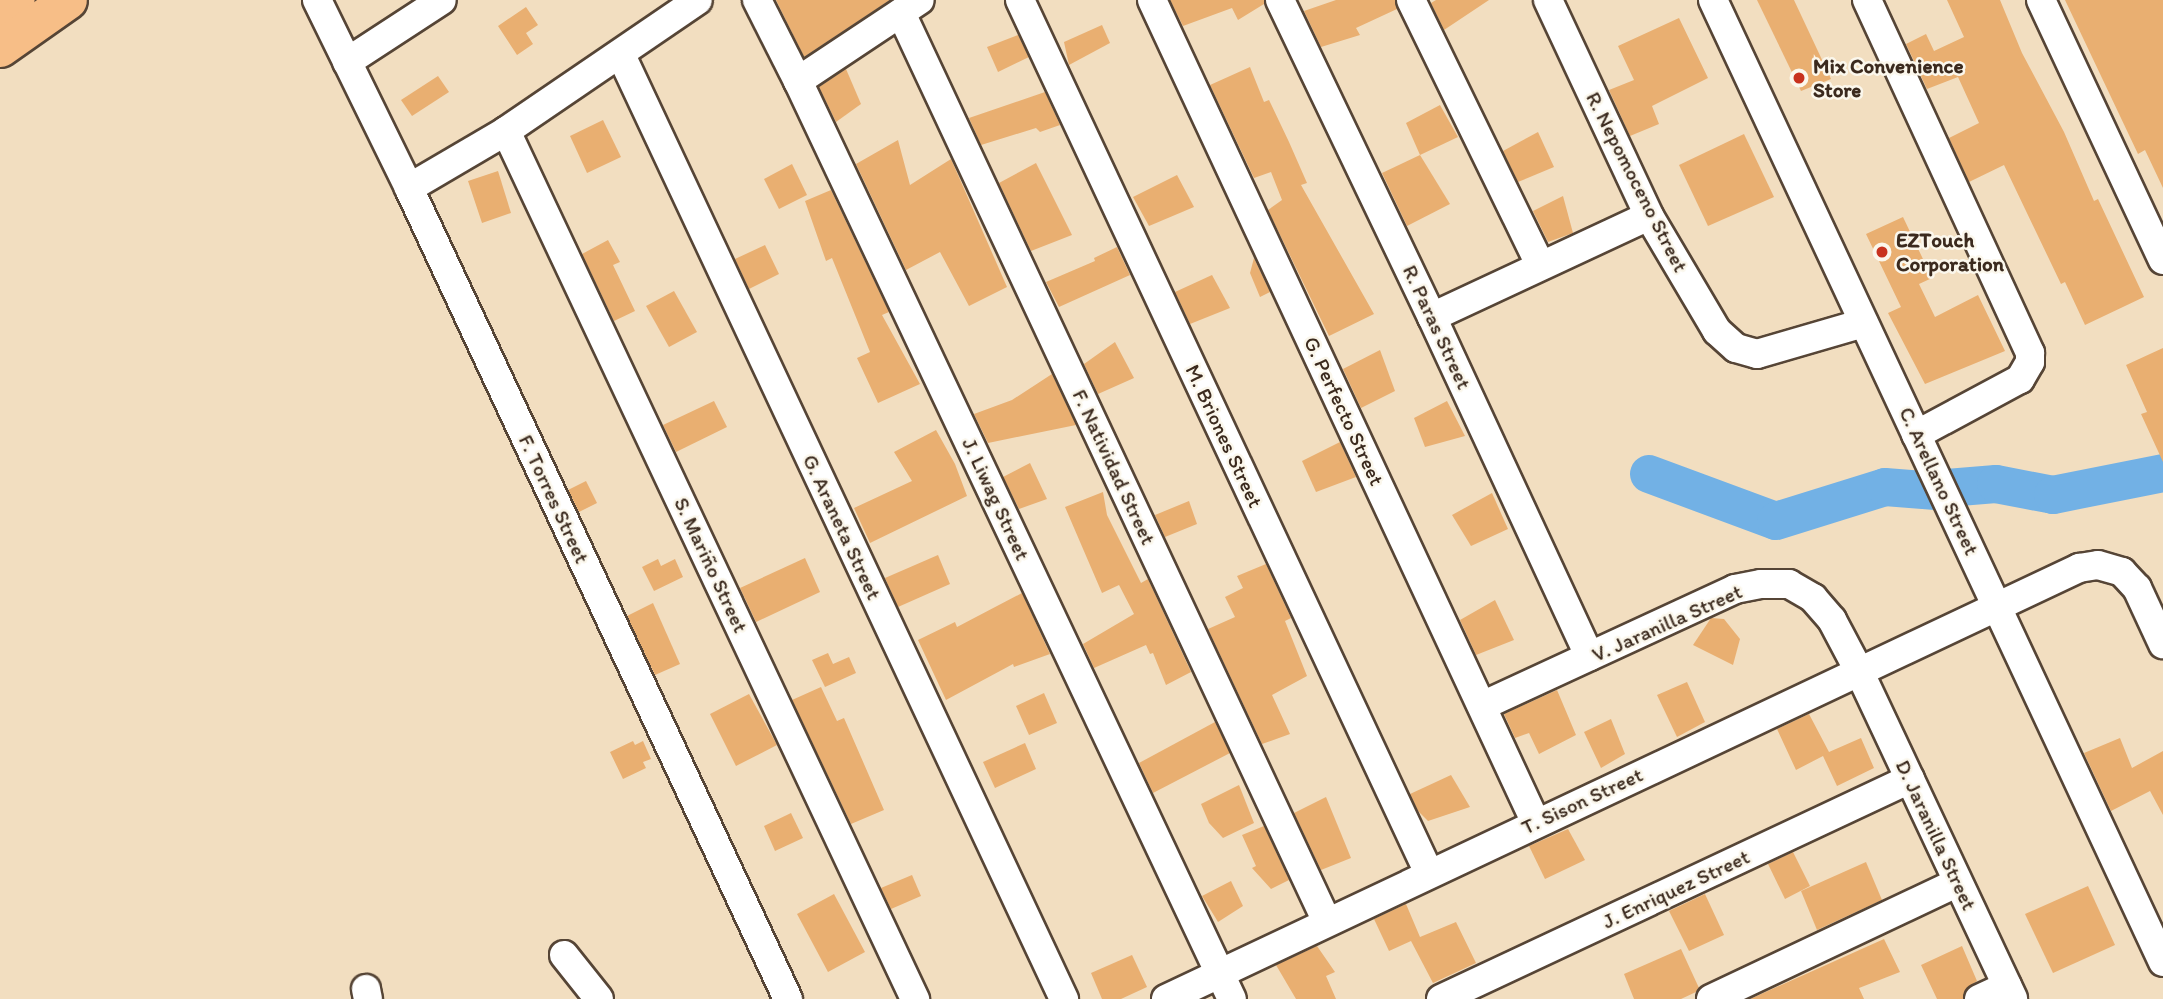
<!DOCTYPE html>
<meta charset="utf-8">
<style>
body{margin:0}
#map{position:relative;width:2163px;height:999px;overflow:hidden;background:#f2dec0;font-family:Itim,sans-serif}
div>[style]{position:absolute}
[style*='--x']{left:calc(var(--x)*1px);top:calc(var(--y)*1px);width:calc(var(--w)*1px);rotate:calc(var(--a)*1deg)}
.river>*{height:38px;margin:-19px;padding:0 19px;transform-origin:19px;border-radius:19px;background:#72b1e5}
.building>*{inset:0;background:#e9af71}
.roads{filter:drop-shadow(2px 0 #564536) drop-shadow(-2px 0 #564536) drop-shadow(0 2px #564536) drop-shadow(0 -2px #564536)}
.minor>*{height:28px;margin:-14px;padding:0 14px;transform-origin:14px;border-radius:14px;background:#fff}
.major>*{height:37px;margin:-18.5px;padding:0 18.5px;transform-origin:18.5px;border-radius:18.5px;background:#f7be87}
.dots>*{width:19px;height:19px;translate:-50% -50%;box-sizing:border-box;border:4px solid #fbf7ec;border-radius:50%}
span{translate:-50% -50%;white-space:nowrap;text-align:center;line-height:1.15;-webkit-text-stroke:5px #fbf7ec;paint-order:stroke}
.poi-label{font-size:21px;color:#3b2a1e;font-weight:700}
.left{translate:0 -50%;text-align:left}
.street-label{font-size:21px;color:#3b2a1e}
</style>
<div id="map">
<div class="river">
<i style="--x:1649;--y:474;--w:135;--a:20.3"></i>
<i style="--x:1776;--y:521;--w:114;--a:-17.3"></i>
<i style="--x:1885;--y:487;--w:51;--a:4.5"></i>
<i style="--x:1947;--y:488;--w:49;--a:-4.7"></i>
<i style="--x:1996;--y:484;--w:58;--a:10.9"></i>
<i style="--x:2053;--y:495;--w:112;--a:-11.3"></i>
</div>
<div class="building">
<i style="clip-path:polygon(776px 0,890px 0,804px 57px)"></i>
<i style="clip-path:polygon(1170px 0,1264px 0,1264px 4px,1238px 20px,1232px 8px,1183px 26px)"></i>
<i style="clip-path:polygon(1336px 0,1395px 0,1397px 9px,1356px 28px,1360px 35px,1321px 47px,1304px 11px)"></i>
<i style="clip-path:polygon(1436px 0,1489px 0,1444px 30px,1431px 3px)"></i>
<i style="clip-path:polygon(1757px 0,1794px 0,1831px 79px,1801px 91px)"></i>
<i style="clip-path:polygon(1947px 0,2000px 0,2022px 53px,2064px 132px,2094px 201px,2098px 199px,2144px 297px,2085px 325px,2065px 282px,2061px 284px,2004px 165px,1969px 182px,1949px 138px,1979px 123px,1958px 77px,1927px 89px,1906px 44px,1926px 34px,1934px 51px,1964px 37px)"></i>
<i style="clip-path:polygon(2065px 0,2163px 0,2163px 188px,2145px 150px,2138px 154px)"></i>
<i style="clip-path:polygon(526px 7px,538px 25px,526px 33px,533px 44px,517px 55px,498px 26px)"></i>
<i style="clip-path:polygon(1679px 18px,1708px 78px,1652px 106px,1659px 124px,1630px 136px,1609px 90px,1634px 80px,1618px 46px)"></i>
<i style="clip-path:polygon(1102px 25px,1110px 43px,1069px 65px,1064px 42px)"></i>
<i style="clip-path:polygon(1018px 35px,1029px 57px,998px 72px,987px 47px)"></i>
<i style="clip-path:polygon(1250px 67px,1264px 102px,1269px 100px,1289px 142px,1307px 183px,1301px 185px,1374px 314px,1329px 336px,1268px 210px,1282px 200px,1271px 172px,1254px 178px,1210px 85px)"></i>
<i style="clip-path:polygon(846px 69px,861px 104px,836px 122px,819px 87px)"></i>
<i style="clip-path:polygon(438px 76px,449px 92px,412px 116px,401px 100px)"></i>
<i style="clip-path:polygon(1045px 92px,1060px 125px,1040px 132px,1036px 128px,981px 145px,969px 118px)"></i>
<i style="clip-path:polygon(1440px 105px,1458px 137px,1420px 155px,1406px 123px)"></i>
<i style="clip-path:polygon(603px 120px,621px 157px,587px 173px,570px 136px)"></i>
<i style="clip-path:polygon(1538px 132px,1554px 167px,1518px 182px,1503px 151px)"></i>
<i style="clip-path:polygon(1744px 134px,1774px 197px,1708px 226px,1679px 165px)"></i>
<i style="clip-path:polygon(898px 140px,910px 185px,951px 159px,1007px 287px,969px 306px,940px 252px,906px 270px,856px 164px)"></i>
<i style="clip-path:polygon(1420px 155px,1450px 204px,1407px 226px,1382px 173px)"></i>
<i style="clip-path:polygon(1036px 163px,1072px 235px,1031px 251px,999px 183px)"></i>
<i style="clip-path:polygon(792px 164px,807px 195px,779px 209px,764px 179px)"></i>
<i style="clip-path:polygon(498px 171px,511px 213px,482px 223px,468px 181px)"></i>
<i style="clip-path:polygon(1177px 175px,1194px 207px,1149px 226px,1133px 197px)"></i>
<i style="clip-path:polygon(831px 190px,889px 312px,882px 315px,920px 384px,878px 403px,857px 358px,870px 352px,832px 258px,826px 261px,805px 201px)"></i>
<i style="clip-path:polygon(1563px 196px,1573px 233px,1548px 242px,1533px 211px)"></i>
<i style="clip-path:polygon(1903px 217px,1932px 278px,1919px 284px,1935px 317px,1978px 295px,2005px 351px,1925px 384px,1888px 313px,1901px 307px,1866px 234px)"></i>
<i style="clip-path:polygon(608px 240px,620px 262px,613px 265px,635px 311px,614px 321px,582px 254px)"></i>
<i style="clip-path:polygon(765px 245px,779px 274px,749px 289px,735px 259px)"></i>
<i style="clip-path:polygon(1117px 247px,1130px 275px,1059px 307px,1046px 282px,1095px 261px,1094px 258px)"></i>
<i style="clip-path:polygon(1254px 258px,1270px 292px,1260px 297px,1250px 273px)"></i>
<i style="clip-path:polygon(1212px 275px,1230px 308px,1190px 324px,1175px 292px)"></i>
<i style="clip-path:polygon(674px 291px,697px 332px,669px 347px,646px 306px)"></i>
<i style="clip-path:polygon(1115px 342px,1134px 378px,1098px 394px,1084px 364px)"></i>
<i style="clip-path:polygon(2163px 348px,2163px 462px,2141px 414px,2147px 412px,2126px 365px)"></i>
<i style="clip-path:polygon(1380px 350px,1395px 391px,1361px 408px,1343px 369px)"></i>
<i style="clip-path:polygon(1052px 374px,1076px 425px,988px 443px,974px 414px,1012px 400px)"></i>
<i style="clip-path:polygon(714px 401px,727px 427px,676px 452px,663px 425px)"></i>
<i style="clip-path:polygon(1447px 401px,1465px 436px,1425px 447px,1414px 418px)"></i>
<i style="clip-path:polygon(936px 430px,955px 464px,967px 496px,870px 543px,854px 508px,912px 481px,894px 452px)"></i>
<i style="clip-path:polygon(1340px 442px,1356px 477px,1316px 492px,1302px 461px)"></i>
<i style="clip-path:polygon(1030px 463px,1047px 499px,1019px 509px,1003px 477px)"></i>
<i style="clip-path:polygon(586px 481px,597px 503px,579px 512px,568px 490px)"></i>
<i style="clip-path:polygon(1103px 492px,1107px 515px,1141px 583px,1148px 579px,1191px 672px,1166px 685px,1153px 653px,1150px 654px,1146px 645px,1094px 668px,1083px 644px,1134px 614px,1119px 585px,1102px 593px,1065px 507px)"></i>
<i style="clip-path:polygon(1492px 493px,1508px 529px,1471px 546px,1452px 515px)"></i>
<i style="clip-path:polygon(1189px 501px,1197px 524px,1165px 537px,1155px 515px)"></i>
<i style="clip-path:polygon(938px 555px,950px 584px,898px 607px,885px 578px)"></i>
<i style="clip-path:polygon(805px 558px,820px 592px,756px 622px,740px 588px)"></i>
<i style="clip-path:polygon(658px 559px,661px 566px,675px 559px,683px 577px,654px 591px,642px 567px)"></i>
<i style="clip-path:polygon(1266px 564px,1291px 618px,1285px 621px,1307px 676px,1272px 695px,1290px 734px,1262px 744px,1208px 629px,1235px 617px,1225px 597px,1243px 588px,1237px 576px)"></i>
<i style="clip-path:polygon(1022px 593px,1050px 654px,1014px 667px,1013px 664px,946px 700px,918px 640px,955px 622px,957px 627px)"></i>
<i style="clip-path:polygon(1495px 600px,1514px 640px,1476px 655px,1460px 620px)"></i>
<i style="clip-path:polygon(653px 603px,680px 664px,655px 675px,627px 616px)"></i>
<i style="clip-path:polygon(1711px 618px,1724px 619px,1740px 639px,1733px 665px,1693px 645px)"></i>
<i style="clip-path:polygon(828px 653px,833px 664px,849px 657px,856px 673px,825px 687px,812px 660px)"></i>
<i style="clip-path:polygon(1687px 682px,1705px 722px,1677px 737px,1657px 695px)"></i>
<i style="clip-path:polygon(821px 687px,837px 721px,844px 718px,884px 810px,851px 824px,792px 700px)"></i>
<i style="clip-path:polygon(1557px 690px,1576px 735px,1539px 754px,1529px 733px,1515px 738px,1504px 714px)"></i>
<i style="clip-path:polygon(1044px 693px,1057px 723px,1029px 735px,1016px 706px)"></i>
<i style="clip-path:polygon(749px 694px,777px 745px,736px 766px,710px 714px)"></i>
<i style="clip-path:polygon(1809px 714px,1829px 752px,1861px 738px,1874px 768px,1837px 786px,1823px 756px,1796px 770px,1777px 729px)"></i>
<i style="clip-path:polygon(1611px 719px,1625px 754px,1601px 768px,1584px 732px)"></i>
<i style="clip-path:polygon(1215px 722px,1230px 753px,1153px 793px,1139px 763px)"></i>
<i style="clip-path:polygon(2120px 738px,2132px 768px,2163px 751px,2163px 815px,2150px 791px,2111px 811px,2084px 753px)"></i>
<i style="clip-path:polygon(633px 741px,635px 745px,643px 741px,651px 759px,643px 762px,646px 768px,623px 779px,610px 752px)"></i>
<i style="clip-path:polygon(1025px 743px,1036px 769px,995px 788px,983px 762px)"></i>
<i style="clip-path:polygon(1451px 775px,1470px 807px,1428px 821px,1418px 811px,1410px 794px)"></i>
<i style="clip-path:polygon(1239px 785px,1254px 823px,1223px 838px,1209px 823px,1201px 804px)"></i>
<i style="clip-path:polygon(1326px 797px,1351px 858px,1321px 870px,1294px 813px)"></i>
<i style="clip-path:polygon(791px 813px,803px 838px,775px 851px,764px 826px)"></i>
<i style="clip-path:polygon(1264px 826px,1289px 880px,1271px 889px,1252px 868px,1256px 866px,1242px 835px)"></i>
<i style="clip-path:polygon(1568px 829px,1585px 860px,1545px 879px,1529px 846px)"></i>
<i style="clip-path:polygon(1793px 852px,1810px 886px,1785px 899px,1768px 864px)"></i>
<i style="clip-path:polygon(1866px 862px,1882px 900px,1817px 930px,1801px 891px)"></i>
<i style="clip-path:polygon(912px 875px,921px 896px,891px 909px,881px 888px)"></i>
<i style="clip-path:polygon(1231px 881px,1243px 906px,1218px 922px,1202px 896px)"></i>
<i style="clip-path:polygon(2088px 886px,2115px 945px,2053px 973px,2025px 914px)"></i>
<i style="clip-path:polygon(834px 894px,865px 952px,828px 972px,797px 914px)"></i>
<i style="clip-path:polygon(1705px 894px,1724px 935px,1689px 951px,1669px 911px)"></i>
<i style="clip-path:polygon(1406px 904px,1420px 937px,1456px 922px,1476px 963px,1433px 983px,1411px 941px,1389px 951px,1374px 919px)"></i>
<i style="clip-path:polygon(1884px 939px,1900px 972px,1859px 988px,1864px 999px,1750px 999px)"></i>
<i style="clip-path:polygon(1317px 946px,1335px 972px,1326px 976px,1336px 999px,1296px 999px,1276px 965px)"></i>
<i style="clip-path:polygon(1962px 946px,1977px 981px,1966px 989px,1963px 999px,1937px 999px,1921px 965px)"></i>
<i style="clip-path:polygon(1681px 949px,1699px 988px,1696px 992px,1681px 999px,1634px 999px,1624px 974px)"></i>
<i style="clip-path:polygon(1132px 955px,1147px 987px,1121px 999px,1102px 999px,1091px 973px)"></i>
</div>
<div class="roads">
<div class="minor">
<i style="--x:317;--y:0;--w:209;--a:63.9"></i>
<i style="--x:409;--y:188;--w:895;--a:64.95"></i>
<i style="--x:757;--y:0;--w:91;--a:63.2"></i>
<i style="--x:798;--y:81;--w:1015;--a:64.7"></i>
<i style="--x:1020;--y:0;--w:964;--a:64.9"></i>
<i style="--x:1152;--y:0;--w:908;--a:64.99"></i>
<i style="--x:1280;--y:0;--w:352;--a:64.4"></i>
<i style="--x:1432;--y:317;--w:374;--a:65.1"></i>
<i style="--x:1411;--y:0;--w:294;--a:64"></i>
<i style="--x:1548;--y:0;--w:238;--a:64.9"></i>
<i style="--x:1649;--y:216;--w:134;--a:59.4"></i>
<i style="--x:1717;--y:331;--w:25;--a:42"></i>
<i style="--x:1736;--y:348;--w:22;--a:16"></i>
<i style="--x:1757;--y:354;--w:111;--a:-16.2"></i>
<i style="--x:1713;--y:0;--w:1062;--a:64.93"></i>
<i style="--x:1867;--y:0;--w:389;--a:65.2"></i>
<i style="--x:2030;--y:353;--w:9;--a:90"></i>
<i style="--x:2030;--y:362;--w:20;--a:120"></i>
<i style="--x:2020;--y:379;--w:118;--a:151.7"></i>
<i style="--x:2041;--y:0;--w:287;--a:64.9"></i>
<i style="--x:901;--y:13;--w:1004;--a:64.89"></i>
<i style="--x:621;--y:55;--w:1043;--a:64.86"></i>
<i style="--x:347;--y:62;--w:113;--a:-33.1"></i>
<i style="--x:798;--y:81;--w:146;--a:-33.6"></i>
<i style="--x:506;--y:131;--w:960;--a:64.77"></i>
<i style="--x:409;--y:188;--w:113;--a:-30.4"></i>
<i style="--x:506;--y:131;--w:232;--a:-34.3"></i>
<i style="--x:1432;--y:317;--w:239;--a:-25"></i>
<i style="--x:1482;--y:706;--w:279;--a:-24.8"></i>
<i style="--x:1735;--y:589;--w:26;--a:-11"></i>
<i style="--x:1761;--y:584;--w:28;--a:0"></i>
<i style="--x:1789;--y:584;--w:28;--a:30"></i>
<i style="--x:1813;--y:598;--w:29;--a:49"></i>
<i style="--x:1832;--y:620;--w:58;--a:62.1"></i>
<i style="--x:1859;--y:671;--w:362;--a:64.8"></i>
<i style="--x:564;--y:955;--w:56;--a:51.5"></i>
<i style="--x:366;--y:989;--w:10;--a:79"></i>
<i style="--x:1166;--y:999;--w:1010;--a:-25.27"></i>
<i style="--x:2079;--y:568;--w:19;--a:-9"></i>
<i style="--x:2098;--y:565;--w:25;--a:16"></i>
<i style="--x:2122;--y:572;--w:22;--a:47"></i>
<i style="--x:2137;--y:588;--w:62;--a:65.1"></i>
<i style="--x:1441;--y:999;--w:518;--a:-25.13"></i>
<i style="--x:1711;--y:999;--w:273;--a:-25.3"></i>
<i style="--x:1979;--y:999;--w:31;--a:-25"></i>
</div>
<div class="major">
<i style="--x:0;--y:11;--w:19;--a:-35"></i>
<i style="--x:0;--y:48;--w:83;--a:-35.2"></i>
</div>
</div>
<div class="dots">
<i style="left:1799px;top:78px;background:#c8321e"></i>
<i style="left:1882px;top:252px;background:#c8321e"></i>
</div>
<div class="poi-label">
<span class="left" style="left:1813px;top:78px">Mix Convenience<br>Store</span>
<span class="left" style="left:1896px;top:252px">EZTouch<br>Corporation</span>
</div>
<div class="street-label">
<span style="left:1637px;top:182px;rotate:63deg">R. Nepomoceno Street</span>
<span style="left:1437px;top:327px;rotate:65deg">R. Paras Street</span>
<span style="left:1344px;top:411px;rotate:65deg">G. Perfecto Street</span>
<span style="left:1224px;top:436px;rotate:65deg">M. Briones Street</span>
<span style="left:1114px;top:467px;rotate:65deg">F. Natividad Street</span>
<span style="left:1939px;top:481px;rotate:65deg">C. Arellano Street</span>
<span style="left:554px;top:499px;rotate:65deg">F. Torres Street</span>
<span style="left:996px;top:499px;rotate:65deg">J. Liwag Street</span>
<span style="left:842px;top:527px;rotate:65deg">G. Araneta Street</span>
<span style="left:711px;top:565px;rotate:65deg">S. Mariño Street</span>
<span style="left:1667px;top:623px;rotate:-24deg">V. Jaranilla Street</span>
<span style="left:1582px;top:801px;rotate:-25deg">T. Sison Street</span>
<span style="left:1936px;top:835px;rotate:65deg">D. Jaranilla Street</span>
<span style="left:1676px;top:889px;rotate:-25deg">J. Enriquez Street</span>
</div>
</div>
